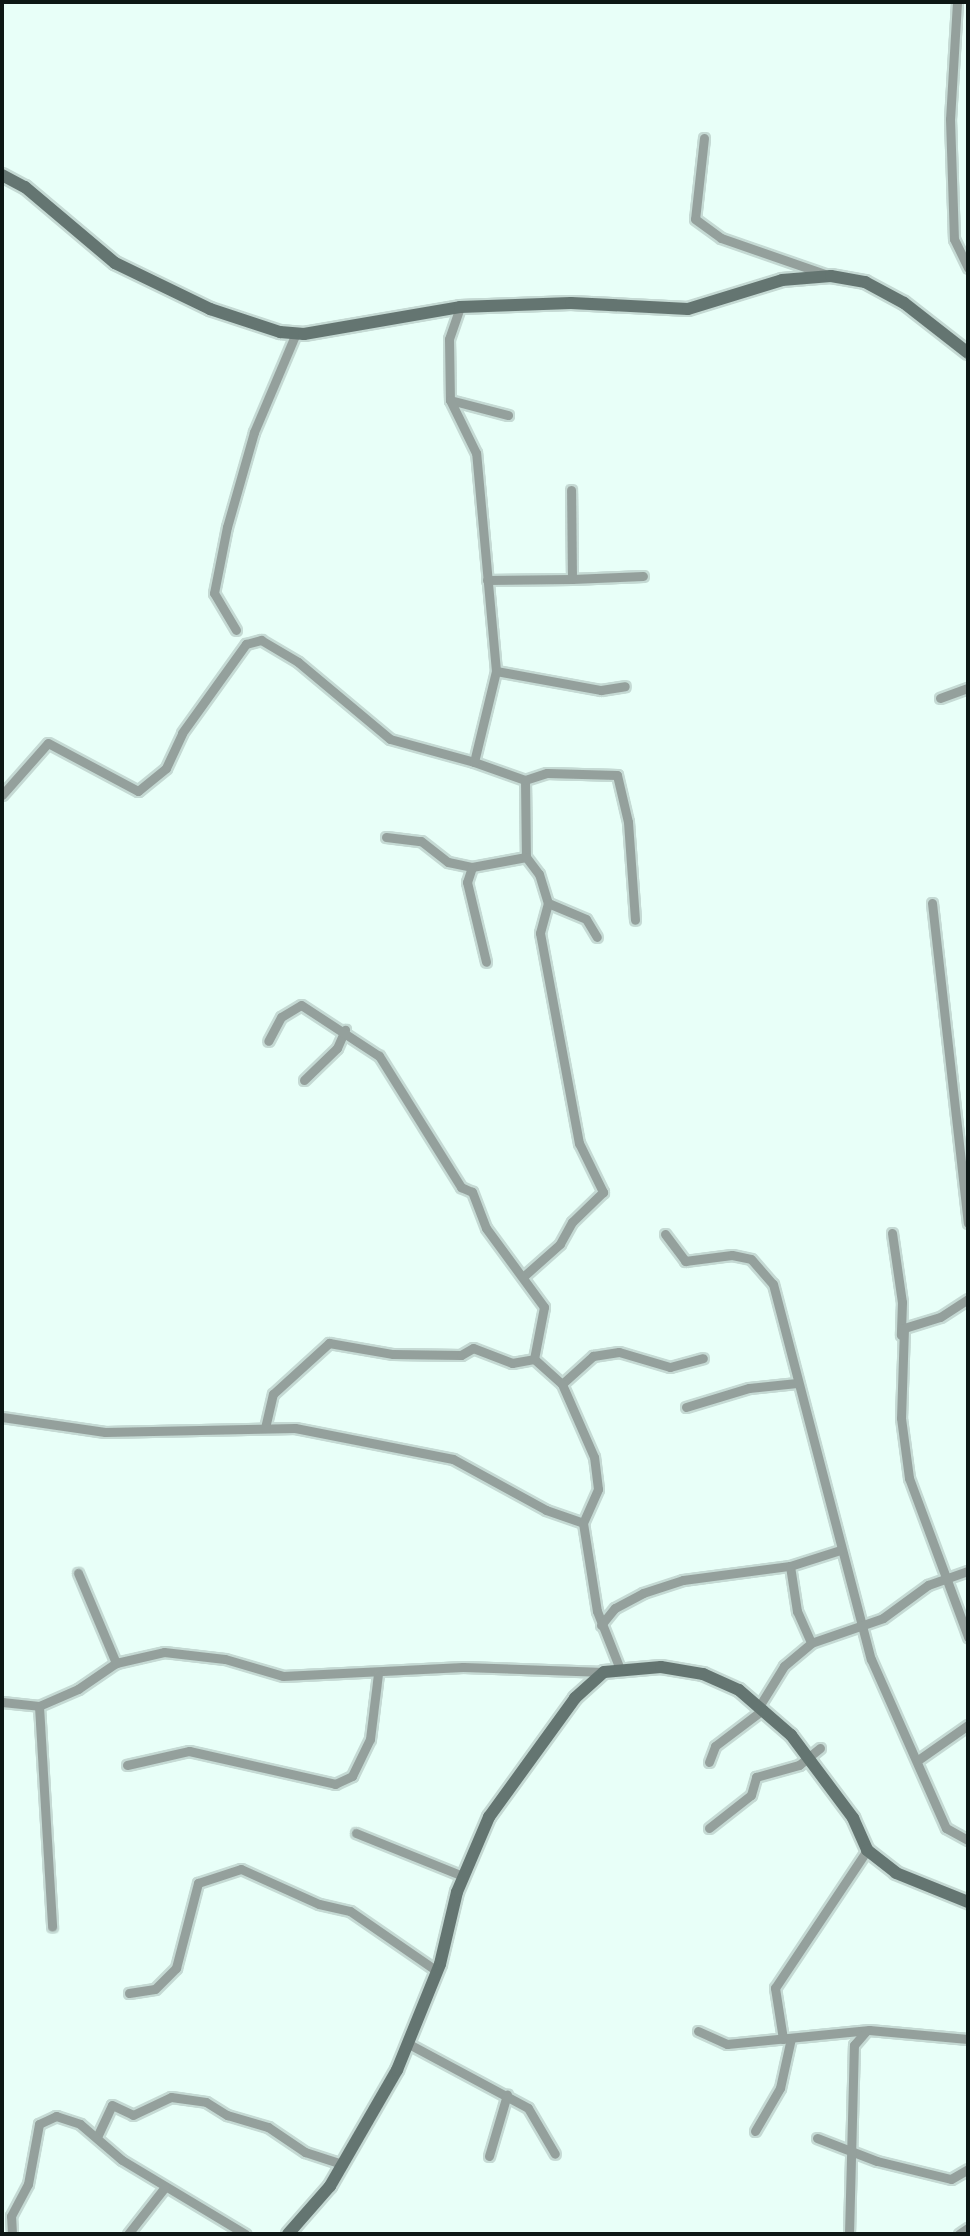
<!DOCTYPE html>
<style>
body{margin:0}
#map{position:relative;width:970px;height:2236px;overflow:hidden;background:#e8fff8;font-family:"PT Sans",sans-serif}
div>[style]{position:absolute}
[style*='--x']{left:calc(var(--x)*1px);top:calc(var(--y)*1px);width:calc(var(--w)*1px);rotate:calc(var(--a)*1deg)}
.roads{filter:drop-shadow(2px 0 #c5dad4) drop-shadow(-2px 0 #c5dad4) drop-shadow(0 2px #c5dad4) drop-shadow(0 -2px #c5dad4)}
.street>*{height:9px;margin:-4.5px;padding:0 4.5px;transform-origin:4.5px;border-radius:4.5px;background:#94a09c}
.secondary>*{height:12px;margin:-6px;padding:0 6px;transform-origin:6px;border-radius:6px;background:#647571}
span{translate:-50% -50%;white-space:nowrap;text-align:center;line-height:1.15;-webkit-text-stroke:6px #fff;paint-order:stroke}
.frame{position:absolute;inset:0;border:4px solid #0d1715;pointer-events:none}
</style>
<div id="map">
<div class="roads">
<div class="street">
<i style="--x:957;--y:2;--w:117;--a:93.4"></i>
<i style="--x:950;--y:119;--w:120;--a:88.1"></i>
<i style="--x:954;--y:239;--w:32;--a:64"></i>
<i style="--x:704;--y:138;--w:81;--a:96.3"></i>
<i style="--x:695;--y:219;--w:32;--a:36"></i>
<i style="--x:721;--y:238;--w:113;--a:19.1"></i>
<i style="--x:460;--y:307;--w:34;--a:109"></i>
<i style="--x:449;--y:339;--w:61;--a:89.1"></i>
<i style="--x:450;--y:400;--w:60;--a:14.5"></i>
<i style="--x:572;--y:579;--w:71;--a:-2.4"></i>
<i style="--x:487;--y:580;--w:85;--a:-0.7"></i>
<i style="--x:572;--y:579;--w:89;--a:-90.6"></i>
<i style="--x:236;--y:630;--w:43;--a:-120.7"></i>
<i style="--x:214;--y:593;--w:67;--a:-78.9"></i>
<i style="--x:227;--y:527;--w:99;--a:-74.1"></i>
<i style="--x:254;--y:432;--w:108;--a:-67"></i>
<i style="--x:496;--y:671;--w:107;--a:10.3"></i>
<i style="--x:601;--y:690;--w:24;--a:-9"></i>
<i style="--x:940;--y:698;--w:30;--a:-20"></i>
<i style="--x:474;--y:762;--w:54;--a:19.4"></i>
<i style="--x:525;--y:780;--w:77;--a:89.3"></i>
<i style="--x:525;--y:780;--w:23;--a:-18"></i>
<i style="--x:547;--y:773;--w:70;--a:1.6"></i>
<i style="--x:617;--y:775;--w:48;--a:76.8"></i>
<i style="--x:628;--y:822;--w:98;--a:85.9"></i>
<i style="--x:2;--y:795;--w:69;--a:-48.5"></i>
<i style="--x:48;--y:743;--w:102;--a:28.1"></i>
<i style="--x:138;--y:791;--w:36;--a:-39"></i>
<i style="--x:166;--y:768;--w:38;--a:-65"></i>
<i style="--x:182;--y:733;--w:110;--a:-54.3"></i>
<i style="--x:246;--y:644;--w:16;--a:-15"></i>
<i style="--x:261;--y:640;--w:43;--a:30.7"></i>
<i style="--x:298;--y:662;--w:120;--a:39.9"></i>
<i style="--x:390;--y:739;--w:87;--a:15.3"></i>
<i style="--x:474;--y:762;--w:94;--a:-76.4"></i>
<i style="--x:496;--y:671;--w:219;--a:-95.2"></i>
<i style="--x:476;--y:453;--w:59;--a:-116.1"></i>
<i style="--x:386;--y:837;--w:35;--a:7"></i>
<i style="--x:421;--y:841;--w:34;--a:38"></i>
<i style="--x:448;--y:862;--w:25;--a:12"></i>
<i style="--x:472;--y:867;--w:55;--a:-10.5"></i>
<i style="--x:526;--y:857;--w:21;--a:53"></i>
<i style="--x:539;--y:874;--w:30;--a:73"></i>
<i style="--x:548;--y:903;--w:31;--a:105"></i>
<i style="--x:540;--y:933;--w:214;--a:79.5"></i>
<i style="--x:579;--y:1143;--w:55;--a:63.9"></i>
<i style="--x:603;--y:1192;--w:43;--a:135.9"></i>
<i style="--x:572;--y:1222;--w:25;--a:119"></i>
<i style="--x:560;--y:1244;--w:48;--a:138.4"></i>
<i style="--x:472;--y:867;--w:16;--a:108"></i>
<i style="--x:467;--y:882;--w:82;--a:76.6"></i>
<i style="--x:548;--y:903;--w:41;--a:22.8"></i>
<i style="--x:586;--y:919;--w:21;--a:59"></i>
<i style="--x:932;--y:903;--w:322;--a:83.6"></i>
<i style="--x:304;--y:1080;--w:46;--a:-44.1"></i>
<i style="--x:337;--y:1048;--w:20;--a:-66"></i>
<i style="--x:892;--y:1233;--w:70;--a:81.8"></i>
<i style="--x:902;--y:1302;--w:33;--a:92"></i>
<i style="--x:665;--y:1234;--w:34;--a:53"></i>
<i style="--x:685;--y:1261;--w:47;--a:-7.3"></i>
<i style="--x:732;--y:1255;--w:19;--a:12"></i>
<i style="--x:751;--y:1259;--w:33;--a:49"></i>
<i style="--x:773;--y:1284;--w:388;--a:75.4"></i>
<i style="--x:871;--y:1659;--w:185;--a:66.1"></i>
<i style="--x:946;--y:1828;--w:25;--a:29"></i>
<i style="--x:968;--y:1299;--w:33;--a:147"></i>
<i style="--x:940;--y:1317;--w:38;--a:163"></i>
<i style="--x:904;--y:1328;--w:90;--a:91.9"></i>
<i style="--x:901;--y:1418;--w:61;--a:82.4"></i>
<i style="--x:909;--y:1478;--w:170;--a:69.6"></i>
<i style="--x:562;--y:1384;--w:42;--a:-42.1"></i>
<i style="--x:593;--y:1356;--w:26;--a:-9"></i>
<i style="--x:619;--y:1352;--w:53;--a:16.4"></i>
<i style="--x:670;--y:1367;--w:34;--a:-15"></i>
<i style="--x:686;--y:1407;--w:66;--a:-16.8"></i>
<i style="--x:749;--y:1388;--w:48;--a:-5.9"></i>
<i style="--x:2;--y:1417;--w:104;--a:8.3"></i>
<i style="--x:105;--y:1432;--w:190;--a:-1.2"></i>
<i style="--x:295;--y:1428;--w:161;--a:11.1"></i>
<i style="--x:453;--y:1459;--w:106;--a:28.7"></i>
<i style="--x:546;--y:1510;--w:39;--a:19"></i>
<i style="--x:583;--y:1523;--w:37;--a:-66"></i>
<i style="--x:598;--y:1489;--w:32;--a:-97"></i>
<i style="--x:594;--y:1457;--w:80;--a:-113.7"></i>
<i style="--x:562;--y:1384;--w:38;--a:-138"></i>
<i style="--x:265;--y:1428;--w:35;--a:-77"></i>
<i style="--x:273;--y:1394;--w:76;--a:-42.3"></i>
<i style="--x:329;--y:1343;--w:65;--a:9.8"></i>
<i style="--x:393;--y:1354;--w:68;--a:0.8"></i>
<i style="--x:461;--y:1355;--w:14;--a:-30"></i>
<i style="--x:473;--y:1348;--w:42;--a:21"></i>
<i style="--x:512;--y:1363;--w:22;--a:-10"></i>
<i style="--x:534;--y:1359;--w:53;--a:-79.1"></i>
<i style="--x:544;--y:1307;--w:98;--a:-126.3"></i>
<i style="--x:486;--y:1228;--w:39;--a:-111"></i>
<i style="--x:472;--y:1192;--w:12;--a:-156"></i>
<i style="--x:461;--y:1187;--w:155;--a:-122"></i>
<i style="--x:379;--y:1056;--w:93;--a:-146.8"></i>
<i style="--x:301;--y:1005;--w:23;--a:149"></i>
<i style="--x:281;--y:1017;--w:27;--a:118"></i>
<i style="--x:583;--y:1523;--w:89;--a:81"></i>
<i style="--x:597;--y:1611;--w:62;--a:68.4"></i>
<i style="--x:790;--y:1566;--w:46;--a:81.2"></i>
<i style="--x:797;--y:1611;--w:35;--a:66"></i>
<i style="--x:78;--y:1573;--w:98;--a:67.1"></i>
<i style="--x:601;--y:1625;--w:22;--a:-51"></i>
<i style="--x:615;--y:1608;--w:32;--a:-28"></i>
<i style="--x:643;--y:1593;--w:42;--a:-18"></i>
<i style="--x:683;--y:1580;--w:108;--a:-7.5"></i>
<i style="--x:790;--y:1566;--w:52;--a:-17.7"></i>
<i style="--x:2;--y:1702;--w:37;--a:6"></i>
<i style="--x:39;--y:1706;--w:43;--a:-23.6"></i>
<i style="--x:78;--y:1689;--w:46;--a:-34.4"></i>
<i style="--x:116;--y:1663;--w:49;--a:-12.9"></i>
<i style="--x:164;--y:1652;--w:61;--a:6.5"></i>
<i style="--x:225;--y:1659;--w:60;--a:16.3"></i>
<i style="--x:283;--y:1676;--w:180;--a:-2.9"></i>
<i style="--x:463;--y:1667;--w:141;--a:2"></i>
<i style="--x:760;--y:1705;--w:46;--a:-58.4"></i>
<i style="--x:784;--y:1666;--w:35;--a:-40"></i>
<i style="--x:811;--y:1643;--w:76;--a:-19.1"></i>
<i style="--x:883;--y:1618;--w:56;--a:-36.3"></i>
<i style="--x:928;--y:1585;--w:42;--a:-19.3"></i>
<i style="--x:39;--y:1706;--w:221;--a:86.6"></i>
<i style="--x:918;--y:1760;--w:61;--a:-35"></i>
<i style="--x:709;--y:1762;--w:17;--a:-69"></i>
<i style="--x:715;--y:1746;--w:61;--a:-37.1"></i>
<i style="--x:127;--y:1765;--w:64;--a:-12.7"></i>
<i style="--x:189;--y:1751;--w:150;--a:12.7"></i>
<i style="--x:335;--y:1784;--w:19;--a:-25"></i>
<i style="--x:352;--y:1776;--w:41;--a:-64.1"></i>
<i style="--x:370;--y:1739;--w:65;--a:-83"></i>
<i style="--x:709;--y:1828;--w:53;--a:-38.2"></i>
<i style="--x:751;--y:1795;--w:19;--a:-74"></i>
<i style="--x:756;--y:1777;--w:45;--a:-15.6"></i>
<i style="--x:799;--y:1765;--w:27;--a:-39"></i>
<i style="--x:356;--y:1833;--w:115;--a:21.9"></i>
<i style="--x:129;--y:1993;--w:26;--a:-9"></i>
<i style="--x:155;--y:1989;--w:30;--a:-45"></i>
<i style="--x:176;--y:1968;--w:88;--a:-75.5"></i>
<i style="--x:198;--y:1883;--w:45;--a:-18"></i>
<i style="--x:241;--y:1869;--w:85;--a:24.2"></i>
<i style="--x:319;--y:1904;--w:32;--a:13"></i>
<i style="--x:350;--y:1911;--w:106;--a:34.6"></i>
<i style="--x:698;--y:2031;--w:32;--a:24"></i>
<i style="--x:727;--y:2044;--w:143;--a:-5.6"></i>
<i style="--x:869;--y:2030;--w:99;--a:5.2"></i>
<i style="--x:783;--y:2039;--w:52;--a:-98.9"></i>
<i style="--x:775;--y:1988;--w:166;--a:-56.3"></i>
<i style="--x:407;--y:2043;--w:137;--a:28.2"></i>
<i style="--x:528;--y:2108;--w:53;--a:59.6"></i>
<i style="--x:755;--y:2131;--w:50;--a:-59.8"></i>
<i style="--x:780;--y:2088;--w:51;--a:-77.6"></i>
<i style="--x:97;--y:2137;--w:35;--a:-65"></i>
<i style="--x:112;--y:2105;--w:23;--a:25"></i>
<i style="--x:133;--y:2115;--w:42;--a:-25.3"></i>
<i style="--x:171;--y:2097;--w:35;--a:8"></i>
<i style="--x:206;--y:2102;--w:25;--a:32"></i>
<i style="--x:227;--y:2115;--w:43;--a:16.3"></i>
<i style="--x:268;--y:2127;--w:45;--a:34"></i>
<i style="--x:305;--y:2152;--w:40;--a:18"></i>
<i style="--x:817;--y:2138;--w:64;--a:21"></i>
<i style="--x:877;--y:2161;--w:76;--a:13.7"></i>
<i style="--x:951;--y:2179;--w:20;--a:-30"></i>
<i style="--x:489;--y:2156;--w:64;--a:-73.6"></i>
<i style="--x:12;--y:2234;--w:18;--a:-93"></i>
<i style="--x:11;--y:2216;--w:36;--a:-62"></i>
<i style="--x:28;--y:2184;--w:61;--a:-79.6"></i>
<i style="--x:39;--y:2124;--w:19;--a:-25"></i>
<i style="--x:56;--y:2116;--w:25;--a:18"></i>
<i style="--x:80;--y:2124;--w:55;--a:40.6"></i>
<i style="--x:122;--y:2160;--w:144;--a:31"></i>
<i style="--x:128;--y:2234;--w:60;--a:-51.8"></i>
<i style="--x:849;--y:2234;--w:189;--a:-88.5"></i>
<i style="--x:854;--y:2045;--w:18;--a:-49"></i>
<i style="--x:959;--y:2234;--w:11;--a:-34"></i>
</div>
<div class="secondary">
<i style="--x:2;--y:175;--w:26;--a:28"></i>
<i style="--x:25;--y:187;--w:118;--a:40.2"></i>
<i style="--x:115;--y:263;--w:106;--a:25.8"></i>
<i style="--x:210;--y:309;--w:74;--a:18.2"></i>
<i style="--x:280;--y:332;--w:24;--a:5"></i>
<i style="--x:304;--y:334;--w:158;--a:-9.8"></i>
<i style="--x:460;--y:307;--w:111;--a:-2.1"></i>
<i style="--x:571;--y:303;--w:117;--a:2.9"></i>
<i style="--x:688;--y:309;--w:98;--a:-17.1"></i>
<i style="--x:782;--y:280;--w:49;--a:-4.7"></i>
<i style="--x:831;--y:276;--w:35;--a:10"></i>
<i style="--x:865;--y:282;--w:44;--a:28.3"></i>
<i style="--x:904;--y:303;--w:81;--a:38"></i>
<i style="--x:288;--y:2234;--w:64;--a:-48.8"></i>
<i style="--x:330;--y:2186;--w:134;--a:-60"></i>
<i style="--x:397;--y:2070;--w:114;--a:-67.9"></i>
<i style="--x:440;--y:1964;--w:74;--a:-76.7"></i>
<i style="--x:457;--y:1892;--w:82;--a:-66.9"></i>
<i style="--x:489;--y:1817;--w:147;--a:-54.1"></i>
<i style="--x:575;--y:1698;--w:39;--a:-42"></i>
<i style="--x:604;--y:1672;--w:57;--a:-5"></i>
<i style="--x:661;--y:1667;--w:43;--a:9.5"></i>
<i style="--x:703;--y:1674;--w:39;--a:24"></i>
<i style="--x:739;--y:1690;--w:69;--a:40.9"></i>
<i style="--x:791;--y:1735;--w:104;--a:53.2"></i>
<i style="--x:853;--y:1818;--w:35;--a:66"></i>
<i style="--x:867;--y:1850;--w:37;--a:38"></i>
<i style="--x:896;--y:1873;--w:78;--a:21.9"></i>
</div>
</div>
<div class="frame"></div>
</div>
